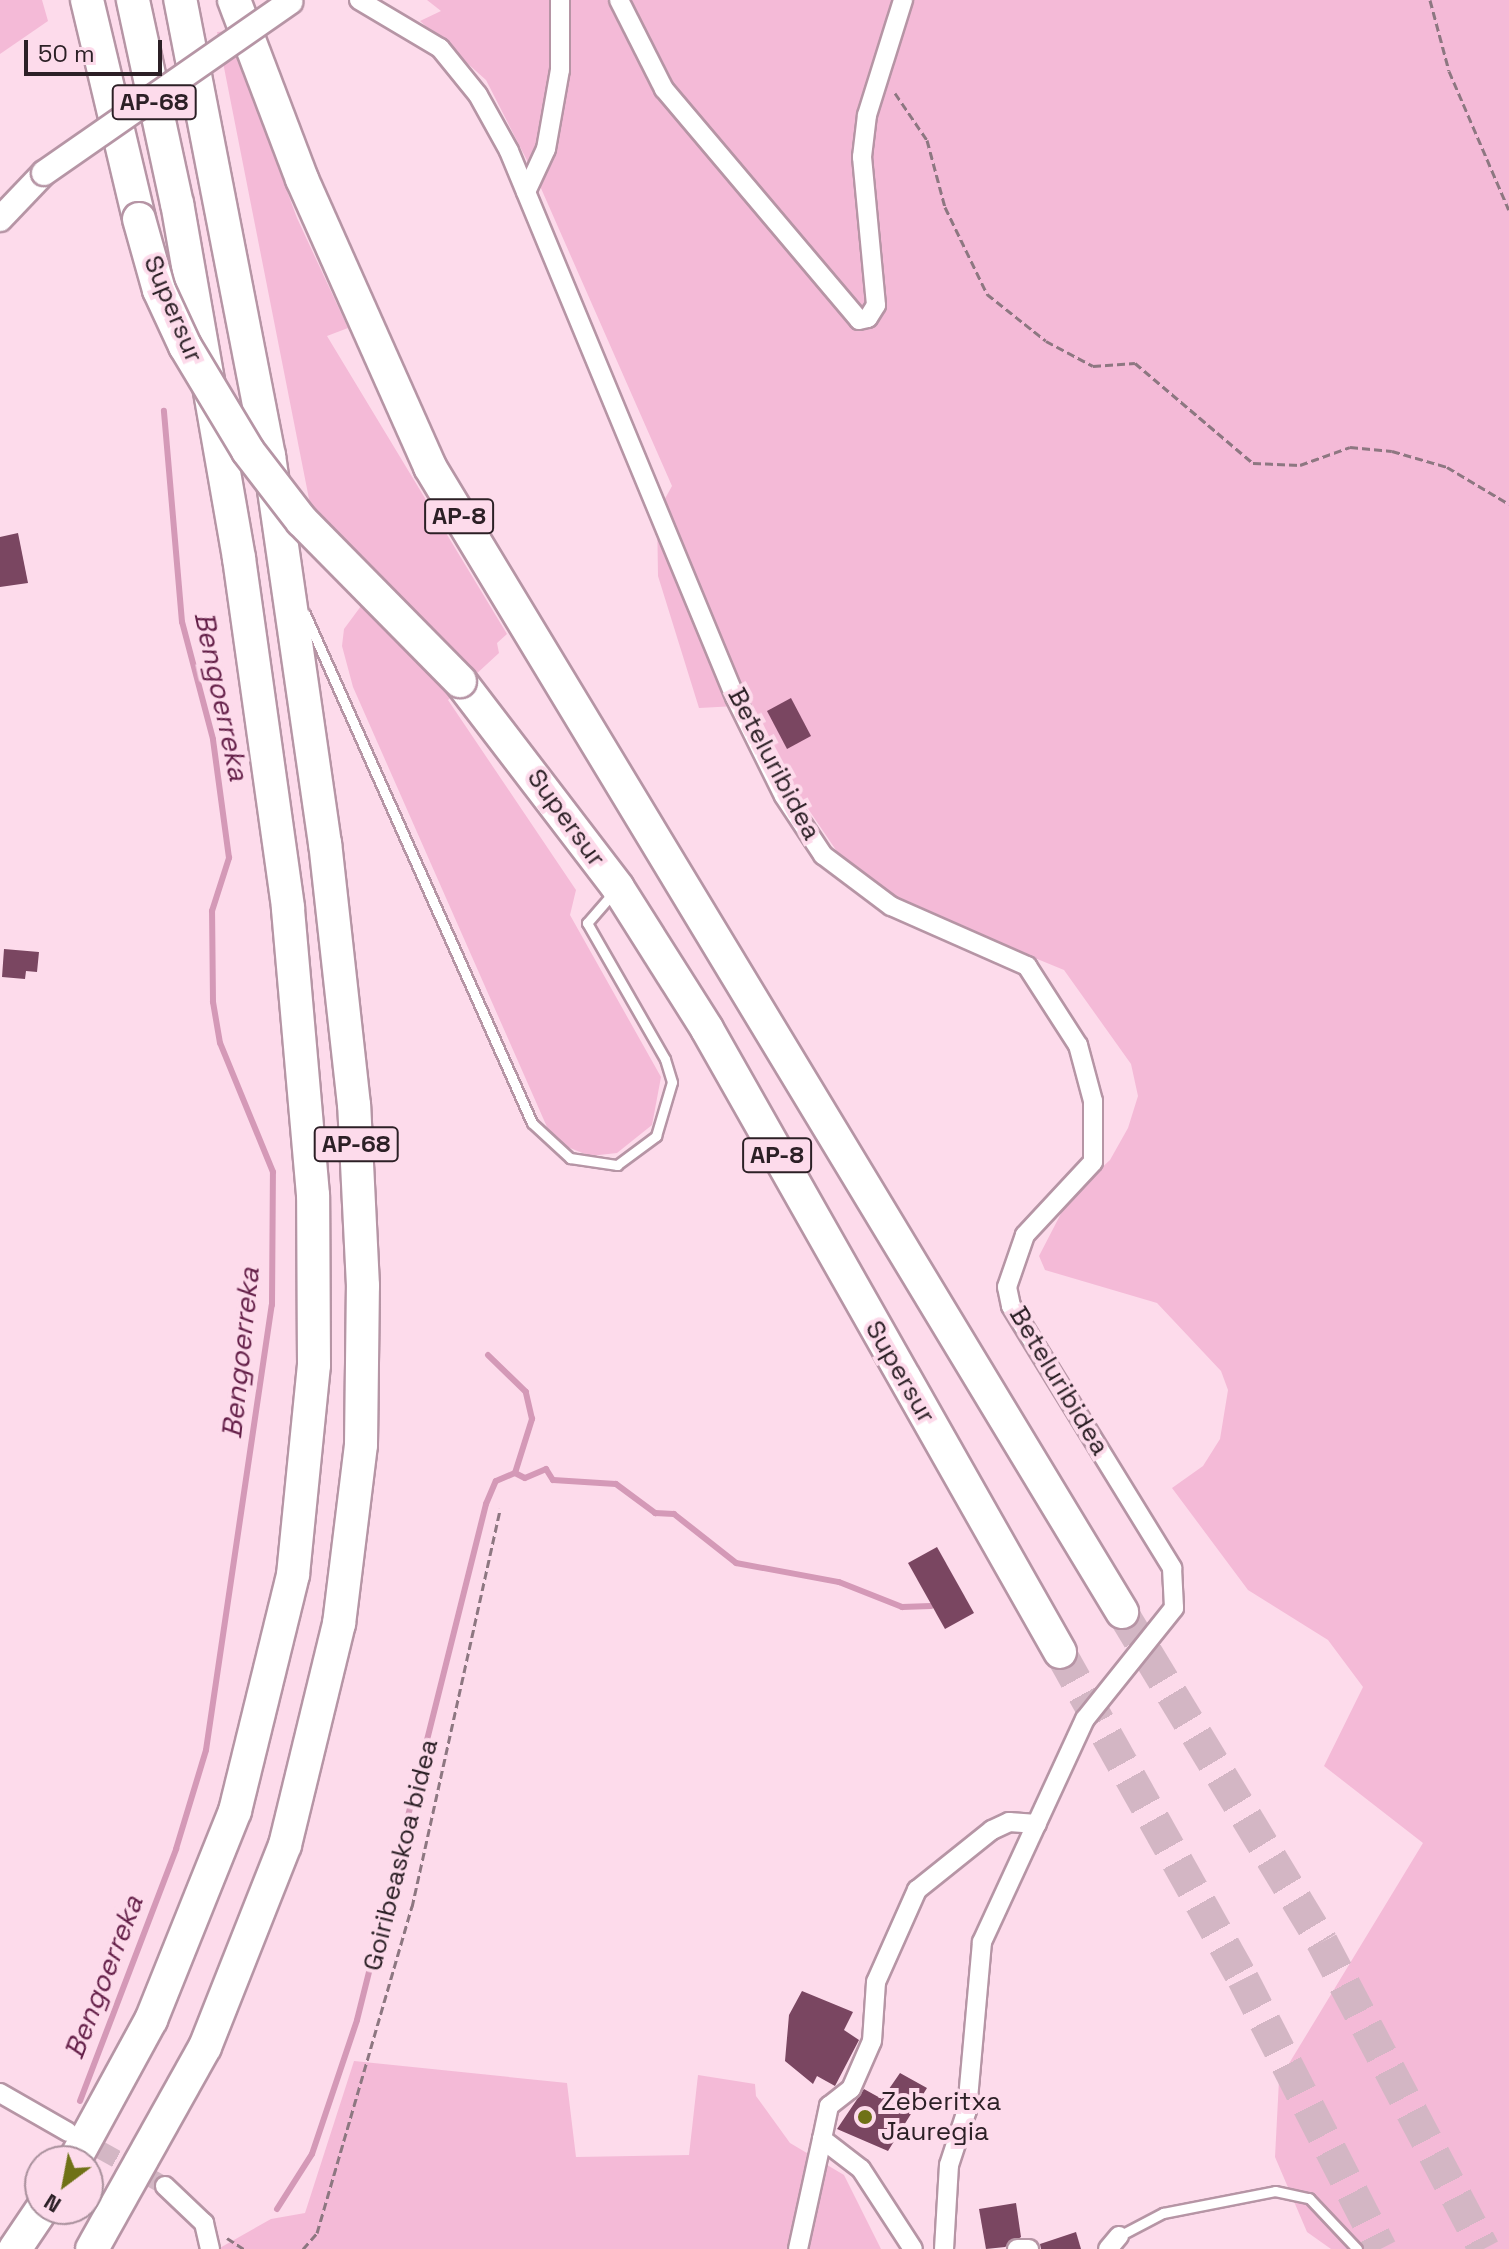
<!DOCTYPE html>
<style>
body{margin:0}
#map{position:relative;width:1509px;height:2249px;overflow:hidden;background:#fddbeb;font-family:"Space Grotesk",sans-serif}
div>[style]{position:absolute}
[style*='--x']{left:calc(var(--x)*1px);top:calc(var(--y)*1px);width:calc(var(--w)*1px);rotate:calc(var(--a)*1deg)}
.green>*{inset:0;background:#f4bad7}
.stream>*{height:6px;margin:-3px;padding:0 3px;transform-origin:3px;border-radius:3px;background:#d499b7}
.building>*{inset:0;background:#7a4661}
.street-tunnel>*{height:18px;margin-top:-9px;transform-origin:0;background:repeating-linear-gradient(90deg,#d3b6c4 0 18px,transparent 0 27px)}
.highway-tunnel>*{height:32px;margin-top:-16px;transform-origin:0;background:repeating-linear-gradient(90deg,#d3b6c4 0 32px,transparent 0 48px)}
.path>*{height:3px;margin-top:-1.5px;transform-origin:0;background:repeating-linear-gradient(90deg,#8d7781 0 8px,transparent 0 12px)}
.roads{filter:drop-shadow(2px 0 #b695a5) drop-shadow(-2px 0 #b695a5) drop-shadow(0 2px #b695a5) drop-shadow(0 -2px #b695a5)}
.lane>*{height:9px;margin:-4.5px;padding:0 4.5px;transform-origin:4.5px;border-radius:4.5px;background:#fff}
.street>*{height:18px;margin:-9px;padding:0 9px;transform-origin:9px;border-radius:9px;background:#fff}
.secondary>*{height:24px;margin:-12px;padding:0 12px;transform-origin:12px;border-radius:12px;background:#fff}
.highway>*{height:32px;margin:-16px;padding:0 16px;transform-origin:16px;border-radius:16px;background:#fff}
.bridges{filter:drop-shadow(2px 0 #b695a5) drop-shadow(-2px 0 #b695a5) drop-shadow(0 2px #b695a5) drop-shadow(0 -2px #b695a5)}
.secondary-bridge>*{height:24px;margin:-12px;padding:0 12px;transform-origin:12px;border-radius:12px;background:#fff}
.highway-bridge>*{height:32px;margin:-16px;padding:0 16px;transform-origin:16px;border-radius:16px;background:#fff}
.dots>*{width:22px;height:22px;translate:-50% -50%;box-sizing:border-box;border:4px solid #fddbeb;border-radius:50%}
span{translate:-50% -50%;white-space:nowrap;text-align:center;line-height:1.15;-webkit-text-stroke:8px #fddbeb;paint-order:stroke}
.shield-label span{padding:2px 6px;background:#fddbeb;border:2px solid;border-radius:6px;-webkit-text-stroke-width:0}
.shield-label{font-size:24px;color:#2c2026;font-weight:700}
.street-label{font-size:26px;color:#2c2026}
.poi-label{font-size:26px;color:#2c2026}
.left{translate:0 -50%;text-align:left}
.water-label{font-size:28px;color:#652049;font-style:italic}
.north{position:absolute;left:24px;top:2145px;width:80px;height:80px;box-sizing:border-box;background:#fddbeb;border:2px solid #a9909c;border-radius:50%;rotate:212deg;font-size:22px;font-weight:700;line-height:32px;text-align:center;color:#2c2026}
.north::after{content:'';display:block;margin:auto;width:28px;height:36px;background:#6f7116;clip-path:polygon(50% 0,100% 100%,50% 72%,0 100%)}
.scale{position:absolute;left:24px;top:40px;width:138px;height:36px;box-sizing:border-box;border:4px solid #2c2026;border-top:0;padding-left:10px;font-size:24px;line-height:28px;white-space:nowrap;color:#2c2026;-webkit-text-stroke:6px #fddbeb;paint-order:stroke}
</style>
<div id="map">
<div class="green">
<i style="clip-path:polygon(0 0,42px 0,48px 21px,0 54px)"></i>
<i style="clip-path:polygon(427px 0,1509px 0,1509px 2249px,1331px 2249px,1307px 2232px,1275px 2157px,1279px 2080px,1423px 1843px,1324px 1766px,1363px 1687px,1328px 1640px,1248px 1590px,1172px 1488px,1203px 1466px,1220px 1439px,1228px 1390px,1221px 1371px,1157px 1303px,1045px 1270px,1039px 1256px,1069px 1198px,1110px 1160px,1128px 1128px,1138px 1096px,1131px 1064px,1064px 970px,914px 908px,842px 859px,794px 788px,762px 722px,736px 706px,699px 708px,658px 576px,657px 513px,672px 486px,540px 186px,486px 80px,420px 21px,441px 11px)"></i>
<i style="clip-path:polygon(228px 31px,297px 218px,348px 328px,327px 336px,507px 634px,497px 643px,499px 653px,448px 700px,576px 890px,570px 915px,661px 1077px,652px 1125px,617px 1153px,590px 1156px,565px 1146px,547px 1127px,353px 687px,342px 646px,344px 629px,364px 602px,311px 509px,217px 32px)"></i>
<i style="clip-path:polygon(354px 2061px,567px 2083px,576px 2157px,689px 2155px,698px 2075px,755px 2084px,756px 2096px,790px 2143px,844px 2175px,881px 2249px,218px 2249px,271px 2219px,305px 2213px)"></i>
</div>
<div class="stream">
<i style="--x:515;--y:1473;--w:11;--a:27"></i>
<i style="--x:525;--y:1478;--w:23;--a:-23"></i>
<i style="--x:546;--y:1469;--w:13;--a:58"></i>
<i style="--x:553;--y:1480;--w:63;--a:3.6"></i>
<i style="--x:616;--y:1484;--w:49;--a:36.6"></i>
<i style="--x:655;--y:1513;--w:19;--a:3"></i>
<i style="--x:674;--y:1514;--w:79;--a:38.3"></i>
<i style="--x:736;--y:1563;--w:105;--a:10.5"></i>
<i style="--x:839;--y:1582;--w:68;--a:21.6"></i>
<i style="--x:902;--y:1607;--w:29;--a:-2"></i>
<i style="--x:80;--y:2101;--w:270;--a:-69.1"></i>
<i style="--x:176;--y:1849;--w:103;--a:-73.1"></i>
<i style="--x:206;--y:1750;--w:450;--a:-81.6"></i>
<i style="--x:272;--y:1305;--w:133;--a:-89.6"></i>
<i style="--x:273;--y:1172;--w:139;--a:-112.3"></i>
<i style="--x:220;--y:1043;--w:42;--a:-99.7"></i>
<i style="--x:213;--y:1002;--w:91;--a:-90.6"></i>
<i style="--x:212;--y:911;--w:56;--a:-72.2"></i>
<i style="--x:229;--y:858;--w:120;--a:-97.7"></i>
<i style="--x:213;--y:739;--w:121;--a:-104.8"></i>
<i style="--x:182;--y:622;--w:212;--a:-94.9"></i>
<i style="--x:277;--y:2209;--w:65;--a:-57.5"></i>
<i style="--x:312;--y:2154;--w:141;--a:-71.4"></i>
<i style="--x:357;--y:2020;--w:532;--a:-75.96"></i>
<i style="--x:486;--y:1504;--w:25;--a:-67"></i>
<i style="--x:496;--y:1481;--w:21;--a:-23"></i>
<i style="--x:515;--y:1473;--w:57;--a:-72.5"></i>
<i style="--x:532;--y:1419;--w:28;--a:-103"></i>
<i style="--x:526;--y:1392;--w:53;--a:-135.8"></i>
</div>
<div class="building">
<i style="clip-path:polygon(18px 533px,28px 583px,0 587px,0 537px)"></i>
<i style="clip-path:polygon(791px 698px,811px 736px,787px 749px,767px 711px)"></i>
<i style="clip-path:polygon(4px 949px,39px 952px,37px 972px,26px 971px,25px 979px,2px 977px)"></i>
<i style="clip-path:polygon(937px 1547px,974px 1613px,945px 1629px,908px 1563px)"></i>
<i style="clip-path:polygon(802px 1991px,853px 2012px,844px 2030px,859px 2040px,835px 2086px,817px 2076px,813px 2084px,785px 2061px,789px 2015px)"></i>
<i style="clip-path:polygon(900px 2073px,927px 2088px,888px 2151px,837px 2129px,864px 2089px,882px 2099px)"></i>
<i style="clip-path:polygon(1016px 2203px,1021px 2237px,1005px 2247px,986px 2249px,979px 2209px)"></i>
<i style="clip-path:polygon(1076px 2232px,1081px 2249px,1041px 2249px,1040px 2244px)"></i>
</div>
<div class="street-tunnel">
<i style="--x:77;--y:2137;--w:101;--a:29.1"></i>
</div>
<div class="highway-tunnel">
<i style="--x:1122;--y:1612;--w:386;--a:58.8"></i>
<i style="--x:1322;--y:1942;--w:347;--a:62.2"></i>
<i style="--x:1060;--y:1652;--w:375;--a:60.8"></i>
<i style="--x:1243;--y:1979;--w:303;--a:62.9"></i>
</div>
<div class="path">
<i style="--x:1430;--y:0;--w:73;--a:75"></i>
<i style="--x:1449;--y:71;--w:151;--a:66.7"></i>
<i style="--x:895;--y:93;--w:57;--a:55.8"></i>
<i style="--x:927;--y:140;--w:69;--a:75"></i>
<i style="--x:945;--y:207;--w:97;--a:64.2"></i>
<i style="--x:987;--y:294;--w:75;--a:38.5"></i>
<i style="--x:1046;--y:341;--w:53;--a:28"></i>
<i style="--x:1093;--y:366;--w:42;--a:-4.1"></i>
<i style="--x:1135;--y:363;--w:155;--a:40.3"></i>
<i style="--x:1253;--y:463;--w:47;--a:2.4"></i>
<i style="--x:1300;--y:465;--w:53;--a:-19.8"></i>
<i style="--x:1350;--y:447;--w:42;--a:5.4"></i>
<i style="--x:1392;--y:451;--w:57;--a:16.2"></i>
<i style="--x:1447;--y:467;--w:72;--a:30.8"></i>
<i style="--x:227;--y:2238;--w:20;--a:33"></i>
<i style="--x:303;--y:2249;--w:21;--a:-49"></i>
<i style="--x:317;--y:2233;--w:340;--a:-73.8"></i>
<i style="--x:412;--y:1907;--w:408;--a:-77.5"></i>
</div>
<div class="roads">
<div class="lane">
<i style="--x:305;--y:614;--w:557;--a:65.96"></i>
<i style="--x:532;--y:1123;--w:52;--a:42.6"></i>
<i style="--x:570;--y:1158;--w:48;--a:8.5"></i>
<i style="--x:617;--y:1165;--w:49;--a:-36.6"></i>
<i style="--x:656;--y:1136;--w:56;--a:-73.5"></i>
<i style="--x:672;--y:1082;--w:24;--a:-107"></i>
<i style="--x:665;--y:1059;--w:157;--a:-119.8"></i>
<i style="--x:587;--y:923;--w:40;--a:-49"></i>
<i style="--x:1119;--y:2236;--w:50;--a:-27.6"></i>
<i style="--x:1163;--y:2213;--w:114;--a:-11.1"></i>
<i style="--x:1275;--y:2191;--w:35;--a:12"></i>
<i style="--x:1309;--y:2198;--w:70;--a:46.7"></i>
</div>
<div class="street">
<i style="--x:359;--y:0;--w:94;--a:30.7"></i>
<i style="--x:440;--y:48;--w:60;--a:51"></i>
<i style="--x:478;--y:95;--w:64;--a:61"></i>
<i style="--x:509;--y:151;--w:591;--a:67.51"></i>
<i style="--x:735;--y:697;--w:110;--a:63.7"></i>
<i style="--x:784;--y:796;--w:71;--a:56.5"></i>
<i style="--x:823;--y:855;--w:85;--a:36.9"></i>
<i style="--x:891;--y:906;--w:149;--a:23.8"></i>
<i style="--x:1027;--y:966;--w:94;--a:57.2"></i>
<i style="--x:1078;--y:1045;--w:58;--a:75"></i>
<i style="--x:1093;--y:1101;--w:61;--a:90"></i>
<i style="--x:1093;--y:1162;--w:100;--a:133"></i>
<i style="--x:1025;--y:1235;--w:55;--a:109.1"></i>
<i style="--x:1007;--y:1287;--w:19;--a:78"></i>
<i style="--x:1011;--y:1306;--w:308;--a:58.4"></i>
<i style="--x:1172;--y:1568;--w:40;--a:87.1"></i>
<i style="--x:1174;--y:1608;--w:142;--a:128.7"></i>
<i style="--x:1085;--y:1719;--w:246;--a:114.8"></i>
<i style="--x:982;--y:1942;--w:169;--a:95.1"></i>
<i style="--x:967;--y:2110;--w:58;--a:108.1"></i>
<i style="--x:949;--y:2165;--w:84;--a:93.4"></i>
<i style="--x:619;--y:0;--w:100;--a:63.2"></i>
<i style="--x:664;--y:89;--w:302;--a:49.8"></i>
<i style="--x:859;--y:320;--w:9;--a:-13"></i>
<i style="--x:868;--y:318;--w:15;--a:-58"></i>
<i style="--x:876;--y:305;--w:149;--a:-95.4"></i>
<i style="--x:862;--y:157;--w:42;--a:-83.2"></i>
<i style="--x:867;--y:115;--w:121;--a:-72.6"></i>
<i style="--x:526;--y:192;--w:47;--a:-65.1"></i>
<i style="--x:546;--y:149;--w:80;--a:-80"></i>
<i style="--x:560;--y:70;--w:70;--a:-90"></i>
<i style="--x:0;--y:2093;--w:78;--a:29.8"></i>
<i style="--x:822;--y:2139;--w:34;--a:-78"></i>
<i style="--x:829;--y:2106;--w:28;--a:-38"></i>
<i style="--x:851;--y:2089;--w:52;--a:-66.4"></i>
<i style="--x:872;--y:2041;--w:59;--a:-86.1"></i>
<i style="--x:876;--y:1982;--w:101;--a:-66"></i>
<i style="--x:917;--y:1890;--w:96;--a:-38.7"></i>
<i style="--x:992;--y:1830;--w:19;--a:-25"></i>
<i style="--x:1009;--y:1822;--w:28;--a:4"></i>
<i style="--x:165;--y:2186;--w:54;--a:43.5"></i>
<i style="--x:204;--y:2223;--w:27;--a:77"></i>
<i style="--x:798;--y:2249;--w:113;--a:-77.7"></i>
<i style="--x:822;--y:2139;--w:49;--a:37.6"></i>
<i style="--x:861;--y:2169;--w:95;--a:57"></i>
<i style="--x:1017;--y:2249;--w:12;--a:0"></i>
<i style="--x:1108;--y:2249;--w:17;--a:-50"></i>
</div>
<div class="secondary">
<i style="--x:0;--y:219;--w:64;--a:-46.3"></i>
</div>
<div class="highway">
<i style="--x:87;--y:0;--w:225;--a:76.6"></i>
<i style="--x:234;--y:0;--w:191;--a:69.2"></i>
<i style="--x:302;--y:179;--w:315;--a:66"></i>
<i style="--x:430;--y:467;--w:1338;--a:58.85"></i>
<i style="--x:460;--y:681;--w:260;--a:52.6"></i>
<i style="--x:618;--y:888;--w:167;--a:57.7"></i>
<i style="--x:707;--y:1029;--w:716;--a:60.46"></i>
<i style="--x:74;--y:2161;--w:161;--a:-61.4"></i>
<i style="--x:151;--y:2020;--w:225;--a:-68.1"></i>
<i style="--x:235;--y:1811;--w:243;--a:-76.2"></i>
<i style="--x:293;--y:1575;--w:211;--a:-84.3"></i>
<i style="--x:314;--y:1365;--w:170;--a:-90.3"></i>
<i style="--x:313;--y:1195;--w:289;--a:-95"></i>
<i style="--x:288;--y:907;--w:352;--a:-98"></i>
<i style="--x:239;--y:558;--w:359;--a:-99.9"></i>
<i style="--x:177;--y:204;--w:209;--a:-102.2"></i>
<i style="--x:15;--y:2249;--w:48;--a:-56"></i>
<i style="--x:92;--y:2249;--w:231;--a:-60.8"></i>
<i style="--x:205;--y:2047;--w:217;--a:-68.4"></i>
<i style="--x:285;--y:1845;--w:228;--a:-76.3"></i>
<i style="--x:339;--y:1624;--w:180;--a:-83"></i>
<i style="--x:361;--y:1445;--w:159;--a:-89.3"></i>
<i style="--x:363;--y:1286;--w:181;--a:-92.8"></i>
<i style="--x:354;--y:1105;--w:263;--a:-96.3"></i>
<i style="--x:325;--y:844;--w:392;--a:-98.2"></i>
<i style="--x:269;--y:456;--w:465;--a:-101"></i>
</div>
</div>
<div class="bridges">
<div class="secondary-bridge">
<i style="--x:44;--y:173;--w:300;--a:-34.8"></i>
</div>
<div class="highway-bridge">
<i style="--x:139;--y:219;--w:74;--a:74.3"></i>
<i style="--x:159;--y:290;--w:62;--a:65.1"></i>
<i style="--x:185;--y:346;--w:122;--a:59"></i>
<i style="--x:248;--y:451;--w:88;--a:52.4"></i>
<i style="--x:302;--y:521;--w:225;--a:45.4"></i>
</div>
</div>
<div class="dots">
<i style="left:865px;top:2117px;background:#6f7116"></i>
</div>
<div class="shield-label">
<span style="left:154px;top:102px">AP-68</span>
<span style="left:459px;top:516px">AP-8</span>
<span style="left:356px;top:1144px">AP-68</span>
<span style="left:777px;top:1155px">AP-8</span>
</div>
<div class="street-label">
<span style="left:173px;top:309px;rotate:67deg">Supersur</span>
<span style="left:774px;top:764px;rotate:62deg">Beteluribidea</span>
<span style="left:566px;top:818px;rotate:54deg">Supersur</span>
<span style="left:900px;top:1372px;rotate:60deg">Supersur</span>
<span style="left:1059px;top:1381px;rotate:59deg">Beteluribidea</span>
<span style="left:401px;top:1855px;rotate:-76deg">Goiribeaskoa bidea</span>
</div>
<div class="poi-label">
<span class="left" style="left:881px;top:2117px">Zeberitxa<br>Jauregia</span>
</div>
<div class="water-label">
<span style="left:222px;top:696px;rotate:78deg">Bengoerreka</span>
<span style="left:240px;top:1353px;rotate:-84deg">Bengoerreka</span>
<span style="left:103px;top:1977px;rotate:-69deg">Bengoerreka</span>
</div>
<div class="north">N</div>
<div class="scale">50 m</div>
</div>
